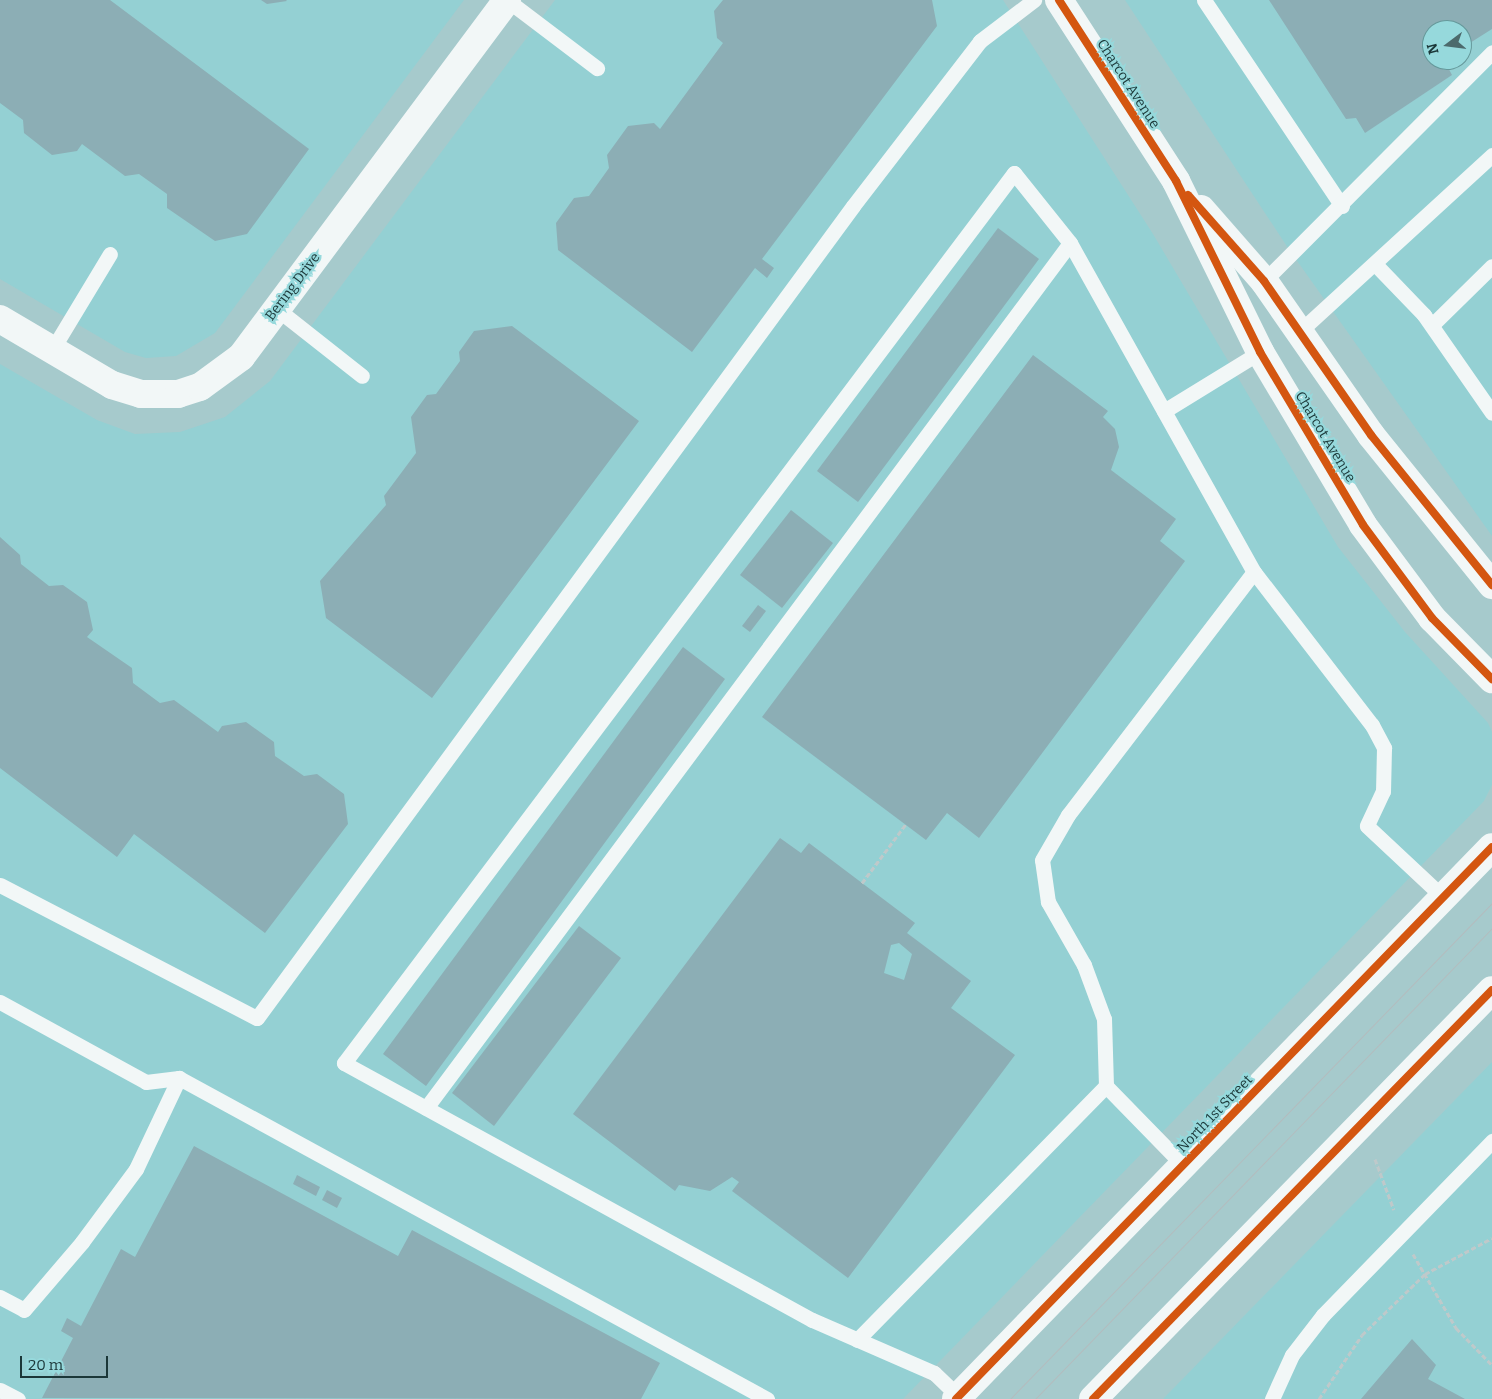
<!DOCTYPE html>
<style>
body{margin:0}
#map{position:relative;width:1492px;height:1399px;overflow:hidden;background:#a6cacc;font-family:Bitter,serif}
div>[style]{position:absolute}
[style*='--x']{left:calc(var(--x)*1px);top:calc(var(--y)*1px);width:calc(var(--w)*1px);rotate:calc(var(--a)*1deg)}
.built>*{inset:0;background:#94d0d3}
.building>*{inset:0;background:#8caeb5}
.path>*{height:3px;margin-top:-1.5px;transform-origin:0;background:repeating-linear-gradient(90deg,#bfc9ca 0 5px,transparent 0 7.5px)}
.lane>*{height:15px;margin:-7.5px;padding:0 7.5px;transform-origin:7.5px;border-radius:7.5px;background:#f2f7f7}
.secondary>*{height:28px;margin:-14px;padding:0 14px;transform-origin:14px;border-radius:14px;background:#f2f7f7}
.primary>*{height:28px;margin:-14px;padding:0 14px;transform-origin:14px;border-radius:14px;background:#f2f7f7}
.tram>*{height:1px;margin:-0.5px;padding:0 0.5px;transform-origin:0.5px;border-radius:0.5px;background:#b3bcbe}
.cycleway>*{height:8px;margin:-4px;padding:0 4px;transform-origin:4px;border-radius:4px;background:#d45610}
span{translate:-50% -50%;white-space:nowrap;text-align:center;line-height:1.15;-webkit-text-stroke:4.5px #96d9dc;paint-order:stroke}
.street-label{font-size:14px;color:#1b3738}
.north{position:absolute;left:1422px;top:20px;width:50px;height:50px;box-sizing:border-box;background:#96d9dc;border:1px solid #65989a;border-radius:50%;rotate:255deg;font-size:14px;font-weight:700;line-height:20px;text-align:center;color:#1b3738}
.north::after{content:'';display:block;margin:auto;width:18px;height:22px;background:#4c6a6c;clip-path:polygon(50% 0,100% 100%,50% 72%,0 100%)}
.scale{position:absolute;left:20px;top:1356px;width:88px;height:22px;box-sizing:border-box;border:2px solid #1b3738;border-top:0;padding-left:6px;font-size:15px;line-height:18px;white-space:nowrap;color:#1b3738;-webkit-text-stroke:4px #96d9dc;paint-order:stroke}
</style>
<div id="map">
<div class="built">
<i style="clip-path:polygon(0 0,464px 0,215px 333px,176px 356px,146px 358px,125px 352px,0 279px)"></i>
<i style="clip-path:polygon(555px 0,1003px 0,1153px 234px,1338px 547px,1405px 632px,1488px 723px,1492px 732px,1492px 785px,1484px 801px,903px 1399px,0 1399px,0 364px,97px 420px,135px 434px,180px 432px,225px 417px,270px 381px)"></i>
<i style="clip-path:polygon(evenodd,1125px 0,1492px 0,1492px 536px,1288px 248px,1125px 0,1432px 30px,1462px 30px,1462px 60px,1432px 60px,1432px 30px)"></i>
<i style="clip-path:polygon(1492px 1062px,1492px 1399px,1163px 1399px)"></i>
</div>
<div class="building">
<i style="clip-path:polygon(0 0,110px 0,309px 149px,247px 234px,215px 241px,167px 208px,167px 194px,139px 174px,125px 176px,82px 144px,77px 151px,52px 155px,24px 133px,23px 120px,0 103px)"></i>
<i style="clip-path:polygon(261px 0,286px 0,287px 1px,267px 4px)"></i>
<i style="clip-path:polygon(723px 0,932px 0,937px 26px,762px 259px,774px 268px,767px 278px,755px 268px,692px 352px,558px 250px,556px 223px,574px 198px,589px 196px,609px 168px,607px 155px,628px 126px,654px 123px,660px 129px,723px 43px,717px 38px,714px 11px)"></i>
<i style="clip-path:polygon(1269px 0,1492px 0,1492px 29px,1462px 48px,1462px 30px,1432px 30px,1432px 60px,1444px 60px,1452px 75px,1365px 133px,1356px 118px,1346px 119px)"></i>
<i style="clip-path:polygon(998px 228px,1039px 259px,858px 502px,817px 471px)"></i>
<i style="clip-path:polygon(512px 326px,639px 421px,432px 698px,326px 618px,320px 581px,386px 505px,384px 496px,416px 453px,411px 417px,427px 395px,436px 394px,460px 361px,459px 352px,474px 331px)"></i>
<i style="clip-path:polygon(1033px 355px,1108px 411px,1103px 417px,1115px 429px,1119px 447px,1111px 470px,1176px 519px,1160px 541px,1185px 561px,979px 838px,947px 813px,926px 840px,762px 717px)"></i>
<i style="clip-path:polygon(791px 510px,833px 543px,782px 608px,740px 575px)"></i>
<i style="clip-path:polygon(0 537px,20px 555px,21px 564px,49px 586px,63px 585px,87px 602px,93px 630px,87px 637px,132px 668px,133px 683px,160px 703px,174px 700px,218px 732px,222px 726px,246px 722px,274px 742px,275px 756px,304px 776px,317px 774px,344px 794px,348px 824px,265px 933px,134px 834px,117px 857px,0 768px)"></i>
<i style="clip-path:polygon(758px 605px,766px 611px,750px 632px,742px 626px)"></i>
<i style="clip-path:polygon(683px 647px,725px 679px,426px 1086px,383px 1054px)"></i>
<i style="clip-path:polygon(evenodd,780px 838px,801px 853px,809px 843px,915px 923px,907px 933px,971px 981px,951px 1008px,1015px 1055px,848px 1278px,732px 1191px,739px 1182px,732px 1177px,710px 1191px,679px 1185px,675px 1191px,573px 1114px,780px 838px,899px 943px,912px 954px,904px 980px,884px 973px,891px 945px,899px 943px)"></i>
<i style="clip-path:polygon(579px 926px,621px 958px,494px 1126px,452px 1093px)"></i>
<i style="clip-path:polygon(194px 1146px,398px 1256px,412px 1230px,660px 1363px,641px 1399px,42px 1398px,73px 1338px,61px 1331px,67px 1318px,81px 1326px,121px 1249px,135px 1257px)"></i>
<i style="clip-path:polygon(297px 1175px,320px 1187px,316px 1196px,293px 1184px)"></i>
<i style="clip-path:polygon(327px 1190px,342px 1198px,337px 1208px,322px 1200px)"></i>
<i style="clip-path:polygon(1412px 1339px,1436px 1365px,1428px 1379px,1465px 1399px,1361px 1399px)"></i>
</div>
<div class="path">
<i style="--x:862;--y:883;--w:74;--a:-53.3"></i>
<i style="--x:1375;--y:1159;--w:54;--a:69.6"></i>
<i style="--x:1413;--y:1254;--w:86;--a:59.8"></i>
<i style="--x:1456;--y:1328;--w:52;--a:45.8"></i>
<i style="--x:1319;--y:1399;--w:77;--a:-56.1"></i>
<i style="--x:1362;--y:1335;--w:88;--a:-44.1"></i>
<i style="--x:1425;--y:1274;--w:76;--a:-28.2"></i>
</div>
<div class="lane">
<i style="--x:507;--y:0;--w:113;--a:37.1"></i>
<i style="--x:1204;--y:0;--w:248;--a:56.2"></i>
<i style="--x:1375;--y:264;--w:71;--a:46.1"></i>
<i style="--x:1424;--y:315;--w:119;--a:55.2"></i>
<i style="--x:1264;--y:281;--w:323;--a:-45.1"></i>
<i style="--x:277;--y:309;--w:108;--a:38.2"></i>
<i style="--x:1432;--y:325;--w:84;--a:-44.5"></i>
<i style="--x:1299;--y:332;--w:262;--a:-42.5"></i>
<i style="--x:52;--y:350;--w:112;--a:-58.9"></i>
<i style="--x:1164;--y:411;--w:113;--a:-31.6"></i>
<i style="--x:0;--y:885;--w:289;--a:27.4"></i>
<i style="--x:257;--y:1018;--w:1007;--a:-53.72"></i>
<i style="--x:853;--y:206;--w:208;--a:-52.4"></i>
<i style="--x:980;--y:41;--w:68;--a:-37.2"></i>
<i style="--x:0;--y:1002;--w:166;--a:28.7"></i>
<i style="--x:146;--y:1082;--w:33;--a:-7"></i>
<i style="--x:179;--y:1078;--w:670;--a:28.63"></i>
<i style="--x:426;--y:1108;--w:1078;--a:-53.33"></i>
<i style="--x:1183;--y:1165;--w:110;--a:-134.3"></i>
<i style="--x:1106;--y:1086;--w:67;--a:-91.7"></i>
<i style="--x:1104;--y:1019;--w:58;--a:-110.3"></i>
<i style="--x:1084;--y:965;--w:73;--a:-119.7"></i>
<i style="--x:1048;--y:902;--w:42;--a:-98.1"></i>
<i style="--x:1042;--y:860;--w:52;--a:-60"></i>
<i style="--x:1068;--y:815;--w:306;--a:-52.6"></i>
<i style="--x:0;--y:1297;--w:27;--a:28"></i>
<i style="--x:24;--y:1310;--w:89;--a:-49.5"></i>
<i style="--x:82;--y:1242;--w:91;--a:-53.5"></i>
<i style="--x:136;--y:1169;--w:101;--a:-64.7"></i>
<i style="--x:857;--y:1340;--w:356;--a:-45.6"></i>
<i style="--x:0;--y:1390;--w:20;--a:27"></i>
<i style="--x:958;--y:1396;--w:33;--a:-136"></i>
<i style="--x:934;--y:1373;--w:133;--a:-156.5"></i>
<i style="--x:812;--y:1320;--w:534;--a:-151.23"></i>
<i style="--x:344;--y:1063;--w:1114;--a:-53.03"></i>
<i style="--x:1014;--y:173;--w:90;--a:51.3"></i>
<i style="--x:1070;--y:243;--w:377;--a:60.8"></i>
<i style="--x:1254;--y:572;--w:193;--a:52.4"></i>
<i style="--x:1372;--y:725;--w:26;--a:62"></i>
<i style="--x:1384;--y:748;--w:43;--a:91.3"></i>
<i style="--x:1383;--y:791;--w:38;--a:115"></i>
<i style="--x:1367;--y:826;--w:104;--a:43.1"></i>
<i style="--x:1272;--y:1399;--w:48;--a:-65.6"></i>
<i style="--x:1292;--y:1355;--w:51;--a:-52.2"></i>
<i style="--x:1323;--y:1315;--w:243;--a:-45.8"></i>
</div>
<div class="secondary">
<i style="--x:1059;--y:0;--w:216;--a:57.1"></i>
<i style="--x:1176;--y:181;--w:191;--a:63.8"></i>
<i style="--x:1260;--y:352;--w:201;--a:59.2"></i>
<i style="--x:1363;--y:525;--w:116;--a:53.4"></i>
<i style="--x:1432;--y:618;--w:86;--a:45.5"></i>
<i style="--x:1201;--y:209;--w:96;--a:48.8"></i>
<i style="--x:1264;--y:281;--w:188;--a:55.2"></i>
<i style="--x:1371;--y:435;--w:193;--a:51.1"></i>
<i style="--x:0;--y:319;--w:130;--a:30.5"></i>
<i style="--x:112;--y:385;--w:30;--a:17"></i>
<i style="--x:141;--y:394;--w:37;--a:0"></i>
<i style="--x:178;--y:394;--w:23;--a:-18"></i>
<i style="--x:200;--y:387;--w:51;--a:-36.2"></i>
<i style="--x:241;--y:357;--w:445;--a:-53.3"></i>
</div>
<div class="primary">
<i style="--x:956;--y:1399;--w:769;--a:-45.84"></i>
<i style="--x:1093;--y:1399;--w:571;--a:-45.71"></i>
</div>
<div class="tram">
<i style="--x:1010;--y:1399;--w:692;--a:-45.82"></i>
<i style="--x:1035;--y:1399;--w:656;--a:-45.86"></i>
</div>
<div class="cycleway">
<i style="--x:1059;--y:0;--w:216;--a:57.1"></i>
<i style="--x:1176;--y:181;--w:191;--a:63.8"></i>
<i style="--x:1260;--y:352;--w:201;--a:59.2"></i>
<i style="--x:1363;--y:525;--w:116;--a:53.4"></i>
<i style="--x:1432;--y:618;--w:86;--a:45.5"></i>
<i style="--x:1188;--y:195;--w:115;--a:48.5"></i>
<i style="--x:1264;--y:281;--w:188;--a:55.2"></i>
<i style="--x:1371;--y:435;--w:193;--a:51.1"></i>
<i style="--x:956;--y:1399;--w:769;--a:-45.84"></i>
<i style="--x:1093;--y:1399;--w:571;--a:-45.71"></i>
</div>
<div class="street-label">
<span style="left:1128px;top:84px;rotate:57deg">Charcot Avenue</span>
<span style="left:293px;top:287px;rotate:-53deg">Bering Drive</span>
<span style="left:1325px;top:437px;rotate:59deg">Charcot Avenue</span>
<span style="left:1215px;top:1114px;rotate:-46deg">North 1st Street</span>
</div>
<div class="north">N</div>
<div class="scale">20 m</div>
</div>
